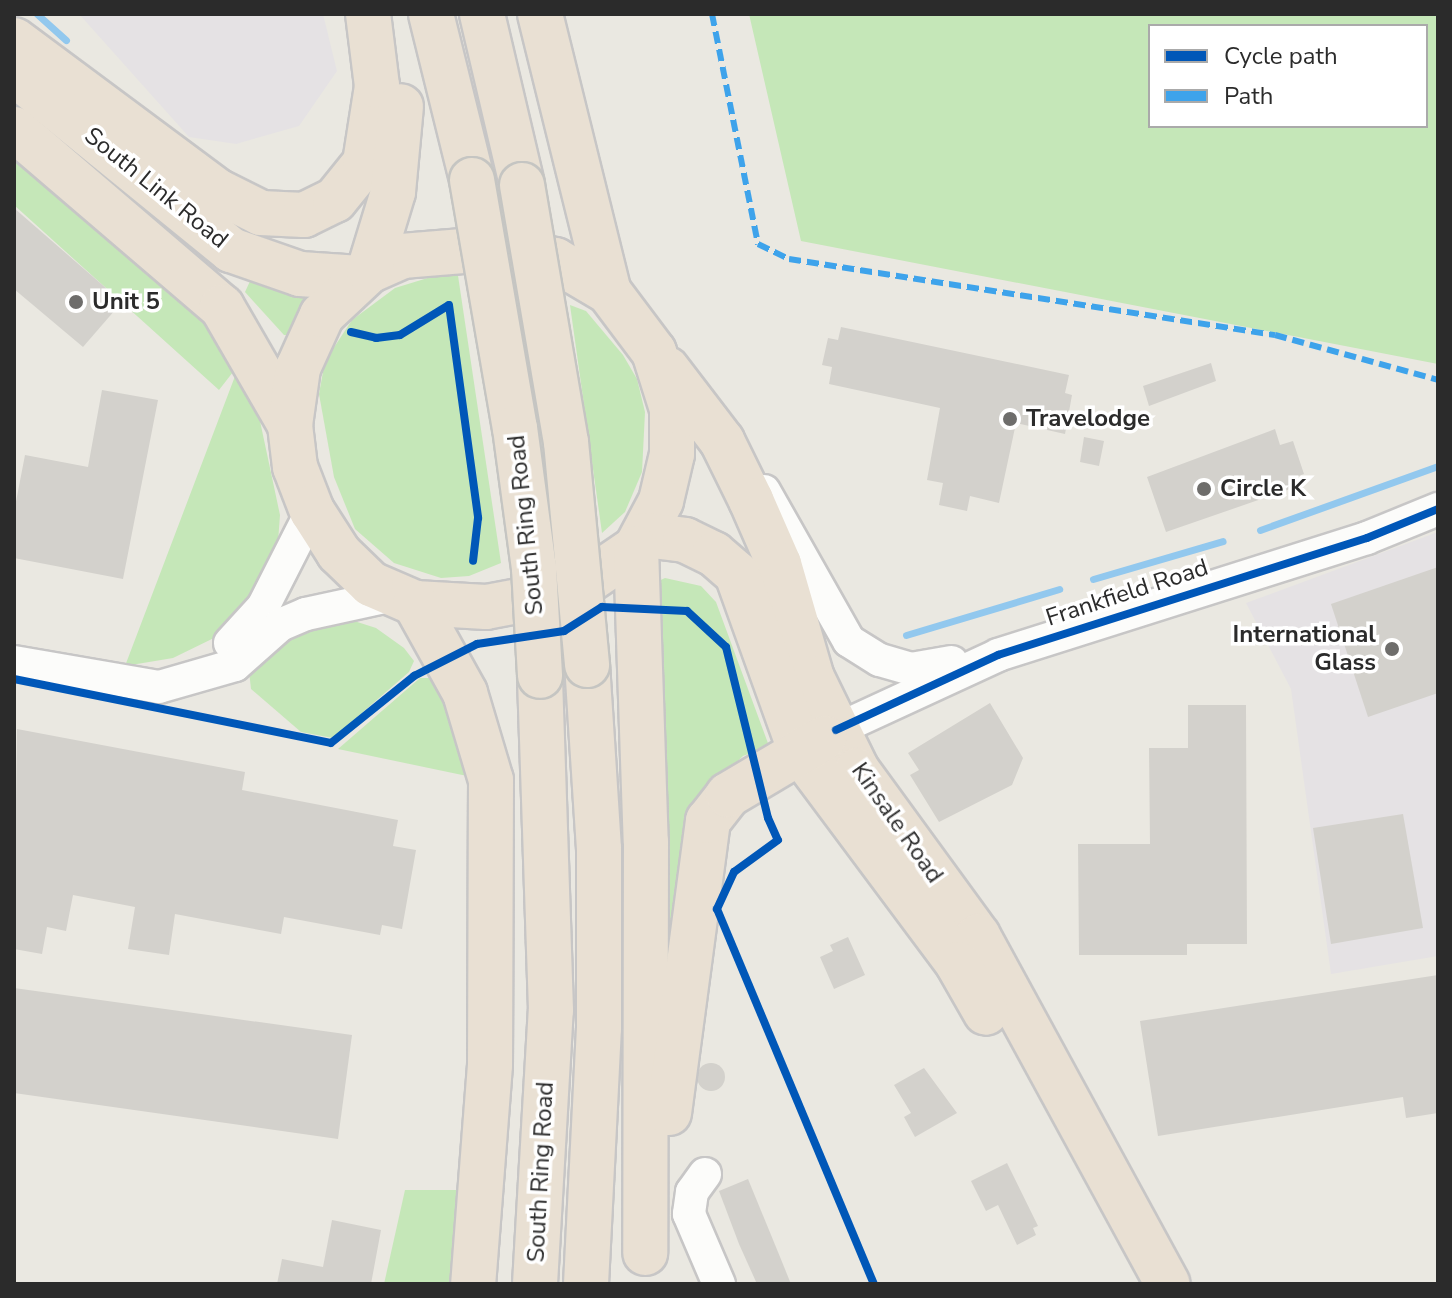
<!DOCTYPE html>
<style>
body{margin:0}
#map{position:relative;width:1452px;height:1298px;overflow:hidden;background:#eae8e1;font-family:"Nunito Sans",sans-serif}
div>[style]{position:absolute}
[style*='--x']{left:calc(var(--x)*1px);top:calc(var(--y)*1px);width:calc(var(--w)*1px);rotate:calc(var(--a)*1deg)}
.industrial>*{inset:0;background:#e5e2e4}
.green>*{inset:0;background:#c5e7b8}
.stream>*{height:7px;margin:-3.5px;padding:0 3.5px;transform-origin:3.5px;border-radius:3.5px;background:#92c8ee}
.building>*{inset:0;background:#d3d1cc}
.round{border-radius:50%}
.roads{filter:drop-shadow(2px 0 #c7c6c6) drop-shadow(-2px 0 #c7c6c6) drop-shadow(0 2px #c7c6c6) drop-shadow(0 -2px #c7c6c6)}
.minor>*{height:32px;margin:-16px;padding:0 16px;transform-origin:16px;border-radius:16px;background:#fcfcfa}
.highway>*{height:44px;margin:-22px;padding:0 22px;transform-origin:22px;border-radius:22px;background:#e9e0d3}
.bridges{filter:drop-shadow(2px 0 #c5c5c2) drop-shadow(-2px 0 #c5c5c2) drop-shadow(0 2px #c5c5c2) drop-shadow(0 -2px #c5c5c2)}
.highway-bridge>*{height:44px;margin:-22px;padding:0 22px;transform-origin:22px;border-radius:22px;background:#e9e0d3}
.quiet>*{height:6px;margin-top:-3px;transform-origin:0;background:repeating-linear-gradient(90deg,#3ea3eb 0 12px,transparent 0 18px)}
.cycleway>*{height:8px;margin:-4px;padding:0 4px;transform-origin:4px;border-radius:4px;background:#0057b8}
.dots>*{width:22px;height:22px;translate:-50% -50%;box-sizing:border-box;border:4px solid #fff;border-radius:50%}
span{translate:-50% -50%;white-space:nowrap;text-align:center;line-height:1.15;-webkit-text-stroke:7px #fff;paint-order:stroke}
.street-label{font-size:24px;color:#2b2b2b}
.poi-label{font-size:24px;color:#2b2b2b;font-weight:700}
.left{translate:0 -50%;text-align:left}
.right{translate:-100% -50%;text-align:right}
.frame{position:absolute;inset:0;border:16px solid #2b2b2b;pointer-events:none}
.legend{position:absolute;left:1148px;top:24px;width:280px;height:104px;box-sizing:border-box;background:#fff;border:2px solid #aaa;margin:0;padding:10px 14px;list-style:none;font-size:24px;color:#2b2b2b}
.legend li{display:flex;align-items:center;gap:16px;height:40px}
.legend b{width:40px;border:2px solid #aaa}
</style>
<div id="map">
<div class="industrial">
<i style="clip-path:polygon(79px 14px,323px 14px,337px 71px,299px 126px,236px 144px,189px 137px)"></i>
<i style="clip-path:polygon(1438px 532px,1438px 956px,1331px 974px,1291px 689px,1246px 603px)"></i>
</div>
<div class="green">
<i style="clip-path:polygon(evenodd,749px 14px,1438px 14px,1438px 364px,801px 241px,749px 14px,1150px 26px,1426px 26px,1426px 126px,1150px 126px,1150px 26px)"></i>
<i style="clip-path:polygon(14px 159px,178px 290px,241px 359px,253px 388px,280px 515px,278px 542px,242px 616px,216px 637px,173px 658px,125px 666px,240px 363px,219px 390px,14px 205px)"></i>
<i style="clip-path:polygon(457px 269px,501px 563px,469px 576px,441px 578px,394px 563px,355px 529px,334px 477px,319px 394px,325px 361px,352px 320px,395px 288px)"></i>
<i style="clip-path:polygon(251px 279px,315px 291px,293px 335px,284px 335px,245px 292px)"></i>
<i style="clip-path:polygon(570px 305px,586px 311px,623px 355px,637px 379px,645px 412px,642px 472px,625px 512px,602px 533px)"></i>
<i style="clip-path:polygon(665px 578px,701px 586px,716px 602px,769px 746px,743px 756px,707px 791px,664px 998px,652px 584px)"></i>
<i style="clip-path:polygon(351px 620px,376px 628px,404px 648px,414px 661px,409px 672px,333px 738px,301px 732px,251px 689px,249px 671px,277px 635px)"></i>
<i style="clip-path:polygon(420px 678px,430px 678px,442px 694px,467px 776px,338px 749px)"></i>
<i style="clip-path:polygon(405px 1190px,464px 1190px,451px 1284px,384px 1284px)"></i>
</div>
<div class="stream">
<i style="--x:37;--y:14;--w:39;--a:42"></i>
<i style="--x:1260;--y:530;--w:189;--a:-19.8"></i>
<i style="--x:1093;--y:579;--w:135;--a:-16.3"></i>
<i style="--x:906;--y:635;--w:160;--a:-16.7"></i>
</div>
<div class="building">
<i style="clip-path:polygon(14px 208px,122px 302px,83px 347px,14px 289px)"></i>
<i style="clip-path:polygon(841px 327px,1069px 375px,1065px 393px,1072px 395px,1065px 434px,1016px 423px,999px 503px,970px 496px,967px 511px,939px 505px,943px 483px,927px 480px,940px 408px,829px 384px,832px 367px,822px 365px,828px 338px,838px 340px)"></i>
<i style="clip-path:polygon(1211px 363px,1216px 381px,1149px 406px,1143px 386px)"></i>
<i style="clip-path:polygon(102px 390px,158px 400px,123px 579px,14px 558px,14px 512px,25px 455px,88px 467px)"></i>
<i style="clip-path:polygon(1275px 429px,1280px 445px,1293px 441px,1304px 474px,1293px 478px,1296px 487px,1166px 532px,1147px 477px)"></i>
<i style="clip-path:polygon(1084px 437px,1104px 441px,1099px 466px,1080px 462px)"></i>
<i style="clip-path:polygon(1438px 567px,1438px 693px,1368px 717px,1331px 604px)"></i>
<i style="clip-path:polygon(990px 703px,1023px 758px,1012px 785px,939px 822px,910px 775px,919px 770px,908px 753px)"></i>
<i style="clip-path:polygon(1188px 705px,1246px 705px,1247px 944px,1187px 944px,1187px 955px,1079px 955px,1078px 844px,1150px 844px,1149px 748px,1188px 748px)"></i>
<i style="clip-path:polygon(17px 729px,245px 772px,242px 790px,398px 820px,393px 846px,416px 850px,402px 929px,382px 925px,380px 935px,284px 917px,281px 934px,175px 914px,169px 955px,128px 949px,135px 907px,73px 895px,66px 931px,47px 927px,42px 954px,14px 949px)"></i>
<i style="clip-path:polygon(1403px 814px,1423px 928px,1331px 944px,1313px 828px)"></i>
<i style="clip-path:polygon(848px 937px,865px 975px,834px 989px,820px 957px,833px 951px,830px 945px)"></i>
<i style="clip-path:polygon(1438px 975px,1438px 1113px,1406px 1118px,1403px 1097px,1158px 1136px,1140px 1021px)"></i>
<i style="clip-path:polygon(14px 988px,352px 1035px,338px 1139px,14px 1093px)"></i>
<i class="round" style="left:697px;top:1063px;width:28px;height:28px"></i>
<i style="clip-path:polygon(924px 1068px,957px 1113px,915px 1137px,904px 1117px,911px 1113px,894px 1085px)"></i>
<i style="clip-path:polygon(1007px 1163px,1038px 1226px,1033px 1228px,1036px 1235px,1017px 1245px,998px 1205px,986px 1211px,971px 1181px)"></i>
<i style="clip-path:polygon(748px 1179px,778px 1252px,791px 1284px,757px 1284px,739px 1244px,719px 1191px)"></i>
<i style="clip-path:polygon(332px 1220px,381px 1230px,371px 1284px,277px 1284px,282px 1259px,323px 1267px)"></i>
</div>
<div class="roads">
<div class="minor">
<i style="--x:764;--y:491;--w:172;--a:60.5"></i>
<i style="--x:849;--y:641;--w:36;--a:32"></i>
<i style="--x:880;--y:660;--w:32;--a:16"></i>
<i style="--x:911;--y:669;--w:41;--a:-9.9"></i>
<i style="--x:230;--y:643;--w:49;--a:-47.5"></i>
<i style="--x:263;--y:607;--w:108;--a:-63"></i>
<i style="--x:14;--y:662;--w:147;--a:9.8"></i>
<i style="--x:159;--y:687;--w:79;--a:-16.1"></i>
<i style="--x:235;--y:665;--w:60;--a:-41.6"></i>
<i style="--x:280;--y:625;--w:28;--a:-23"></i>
<i style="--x:306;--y:614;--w:89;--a:-12.3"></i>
<i style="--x:836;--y:730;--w:179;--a:-24.8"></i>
<i style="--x:998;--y:655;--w:387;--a:-17.6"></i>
<i style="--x:1367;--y:538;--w:77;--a:-22.2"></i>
<i style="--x:705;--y:1174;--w:22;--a:126"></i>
<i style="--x:692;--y:1192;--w:22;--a:98"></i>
<i style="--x:689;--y:1214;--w:76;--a:66.8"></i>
</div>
<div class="highway">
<i style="--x:431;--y:14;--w:171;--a:76.1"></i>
<i style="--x:482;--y:14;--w:176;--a:76.8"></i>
<i style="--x:540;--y:14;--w:286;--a:76.1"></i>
<i style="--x:14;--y:40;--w:255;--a:36.6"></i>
<i style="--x:219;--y:192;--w:47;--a:26.6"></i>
<i style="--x:261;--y:213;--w:43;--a:2.7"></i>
<i style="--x:304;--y:215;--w:34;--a:-26"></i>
<i style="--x:335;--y:200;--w:48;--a:-51"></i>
<i style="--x:365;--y:163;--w:78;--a:-81.1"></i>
<i style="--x:377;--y:86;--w:73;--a:-97.1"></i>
<i style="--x:17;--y:76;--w:276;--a:39.1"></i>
<i style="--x:231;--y:250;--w:73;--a:19.2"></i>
<i style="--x:300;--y:274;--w:60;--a:3.8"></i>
<i style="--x:14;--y:129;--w:274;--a:40.6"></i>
<i style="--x:222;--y:307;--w:136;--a:60"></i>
<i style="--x:500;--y:248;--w:56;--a:12.3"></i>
<i style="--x:555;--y:260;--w:63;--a:30.7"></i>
<i style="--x:609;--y:292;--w:75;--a:53.1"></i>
<i style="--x:654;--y:352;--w:60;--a:72.5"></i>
<i style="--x:672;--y:409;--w:45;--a:90"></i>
<i style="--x:672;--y:454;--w:48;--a:103.2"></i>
<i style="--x:661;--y:501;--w:53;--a:118"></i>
<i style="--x:636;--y:548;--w:60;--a:145.8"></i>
<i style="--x:586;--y:582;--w:33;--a:159"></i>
<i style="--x:555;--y:594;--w:70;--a:169.3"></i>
<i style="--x:486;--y:607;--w:71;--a:-176.8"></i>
<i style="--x:415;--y:603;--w:48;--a:-156.6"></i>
<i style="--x:371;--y:584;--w:45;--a:-135.9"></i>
<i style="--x:339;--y:553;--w:50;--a:-122.7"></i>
<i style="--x:312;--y:511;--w:47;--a:-111.1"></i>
<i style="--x:295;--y:467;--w:42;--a:-96.8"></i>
<i style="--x:290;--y:425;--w:58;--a:-82"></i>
<i style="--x:298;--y:368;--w:58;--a:-65.6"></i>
<i style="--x:322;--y:315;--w:64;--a:-43.1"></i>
<i style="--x:369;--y:271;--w:36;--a:-24"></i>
<i style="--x:402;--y:256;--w:98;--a:-4.7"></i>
<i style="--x:369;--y:271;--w:83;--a:-73.1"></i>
<i style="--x:393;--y:192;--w:86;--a:-84.7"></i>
<i style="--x:667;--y:369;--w:91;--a:52.6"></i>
<i style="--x:722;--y:441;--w:66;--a:63.8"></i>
<i style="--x:751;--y:500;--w:70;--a:66.4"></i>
<i style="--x:779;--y:564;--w:119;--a:73.9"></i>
<i style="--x:812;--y:678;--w:102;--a:63.9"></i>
<i style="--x:857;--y:770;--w:205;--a:53.9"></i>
<i style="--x:978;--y:936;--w:396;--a:61.4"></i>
<i style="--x:645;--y:535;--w:40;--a:7.1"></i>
<i style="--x:685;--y:540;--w:32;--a:26"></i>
<i style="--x:714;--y:554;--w:30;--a:41"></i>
<i style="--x:737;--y:574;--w:190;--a:70.3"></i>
<i style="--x:801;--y:753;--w:263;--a:53.3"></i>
<i style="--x:958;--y:964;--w:56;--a:60.3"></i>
<i style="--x:636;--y:548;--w:294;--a:88.1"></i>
<i style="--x:646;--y:842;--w:411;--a:90.1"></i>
<i style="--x:415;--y:603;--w:103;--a:60.9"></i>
<i style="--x:465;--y:693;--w:91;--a:73.4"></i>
<i style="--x:491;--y:780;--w:285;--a:90.2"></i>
<i style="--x:490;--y:1065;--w:220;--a:94.4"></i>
<i style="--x:669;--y:1113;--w:295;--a:-82.4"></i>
<i style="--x:708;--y:821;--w:33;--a:-52"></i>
<i style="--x:728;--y:795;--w:112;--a:-30.7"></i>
<i style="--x:535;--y:1284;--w:274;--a:-86.7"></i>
<i style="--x:551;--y:1010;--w:334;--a:-91.9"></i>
<i style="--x:586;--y:1284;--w:256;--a:-87.1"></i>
<i style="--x:599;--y:1028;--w:179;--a:-90"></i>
<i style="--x:599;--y:849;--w:184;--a:-93.7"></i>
</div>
</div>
<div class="bridges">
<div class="highway-bridge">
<i style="--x:472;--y:180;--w:252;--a:80.2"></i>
<i style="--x:515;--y:428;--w:141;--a:82.3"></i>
<i style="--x:534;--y:568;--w:108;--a:86.8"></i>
<i style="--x:522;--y:185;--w:261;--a:80.3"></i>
<i style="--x:566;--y:442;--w:224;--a:84.6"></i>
</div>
</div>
<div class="quiet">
<i style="--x:712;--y:14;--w:235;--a:78.7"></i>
<i style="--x:758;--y:244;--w:34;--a:26"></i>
<i style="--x:789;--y:259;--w:492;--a:8.9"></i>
<i style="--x:1275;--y:335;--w:169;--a:15.4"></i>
</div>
<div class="cycleway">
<i style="--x:351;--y:332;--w:26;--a:13"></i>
<i style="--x:376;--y:338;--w:24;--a:-7"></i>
<i style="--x:400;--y:335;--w:57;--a:-31.5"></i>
<i style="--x:449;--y:305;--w:215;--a:82.2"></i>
<i style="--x:478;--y:518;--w:43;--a:96.6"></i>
<i style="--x:14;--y:679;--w:323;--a:11.4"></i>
<i style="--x:331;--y:743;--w:107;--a:-38.9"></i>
<i style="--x:414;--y:676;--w:71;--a:-26.9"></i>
<i style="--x:477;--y:644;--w:88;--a:-8.5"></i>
<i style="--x:564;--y:631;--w:45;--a:-32.3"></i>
<i style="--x:602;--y:607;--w:85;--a:2.7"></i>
<i style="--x:687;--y:611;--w:53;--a:42.7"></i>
<i style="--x:726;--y:647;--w:176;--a:76.2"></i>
<i style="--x:768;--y:818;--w:24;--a:66"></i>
<i style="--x:778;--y:840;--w:54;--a:144"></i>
<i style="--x:734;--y:872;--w:41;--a:114.7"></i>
<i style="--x:717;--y:909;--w:407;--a:67.3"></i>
<i style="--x:836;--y:730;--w:179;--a:-24.8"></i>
<i style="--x:998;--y:655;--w:387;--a:-17.6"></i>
<i style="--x:1367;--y:538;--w:77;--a:-22.2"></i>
</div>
<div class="dots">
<i style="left:76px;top:302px;background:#6e6d6b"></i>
<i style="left:1010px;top:419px;background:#6e6d6b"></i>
<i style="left:1204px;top:489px;background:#6e6d6b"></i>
<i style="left:1392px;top:649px;background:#6e6d6b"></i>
</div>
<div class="street-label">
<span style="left:156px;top:188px;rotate:39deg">South Link Road</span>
<span style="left:526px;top:525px;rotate:-96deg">South Ring Road</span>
<span style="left:1127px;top:593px;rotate:-18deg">Frankfield Road</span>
<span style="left:897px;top:823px;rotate:55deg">Kinsale Road</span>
<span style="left:541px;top:1172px;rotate:-87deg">South Ring Road</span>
</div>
<div class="poi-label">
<span class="left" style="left:92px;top:302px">Unit 5</span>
<span class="left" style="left:1026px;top:419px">Travelodge</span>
<span class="left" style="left:1220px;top:489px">Circle K</span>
<span class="right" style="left:1376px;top:649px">International<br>Glass</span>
</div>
<div class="frame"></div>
<ul class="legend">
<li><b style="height:10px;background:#0057b8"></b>Cycle path</li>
<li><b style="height:10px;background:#3ea3eb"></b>Path</li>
</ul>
</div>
